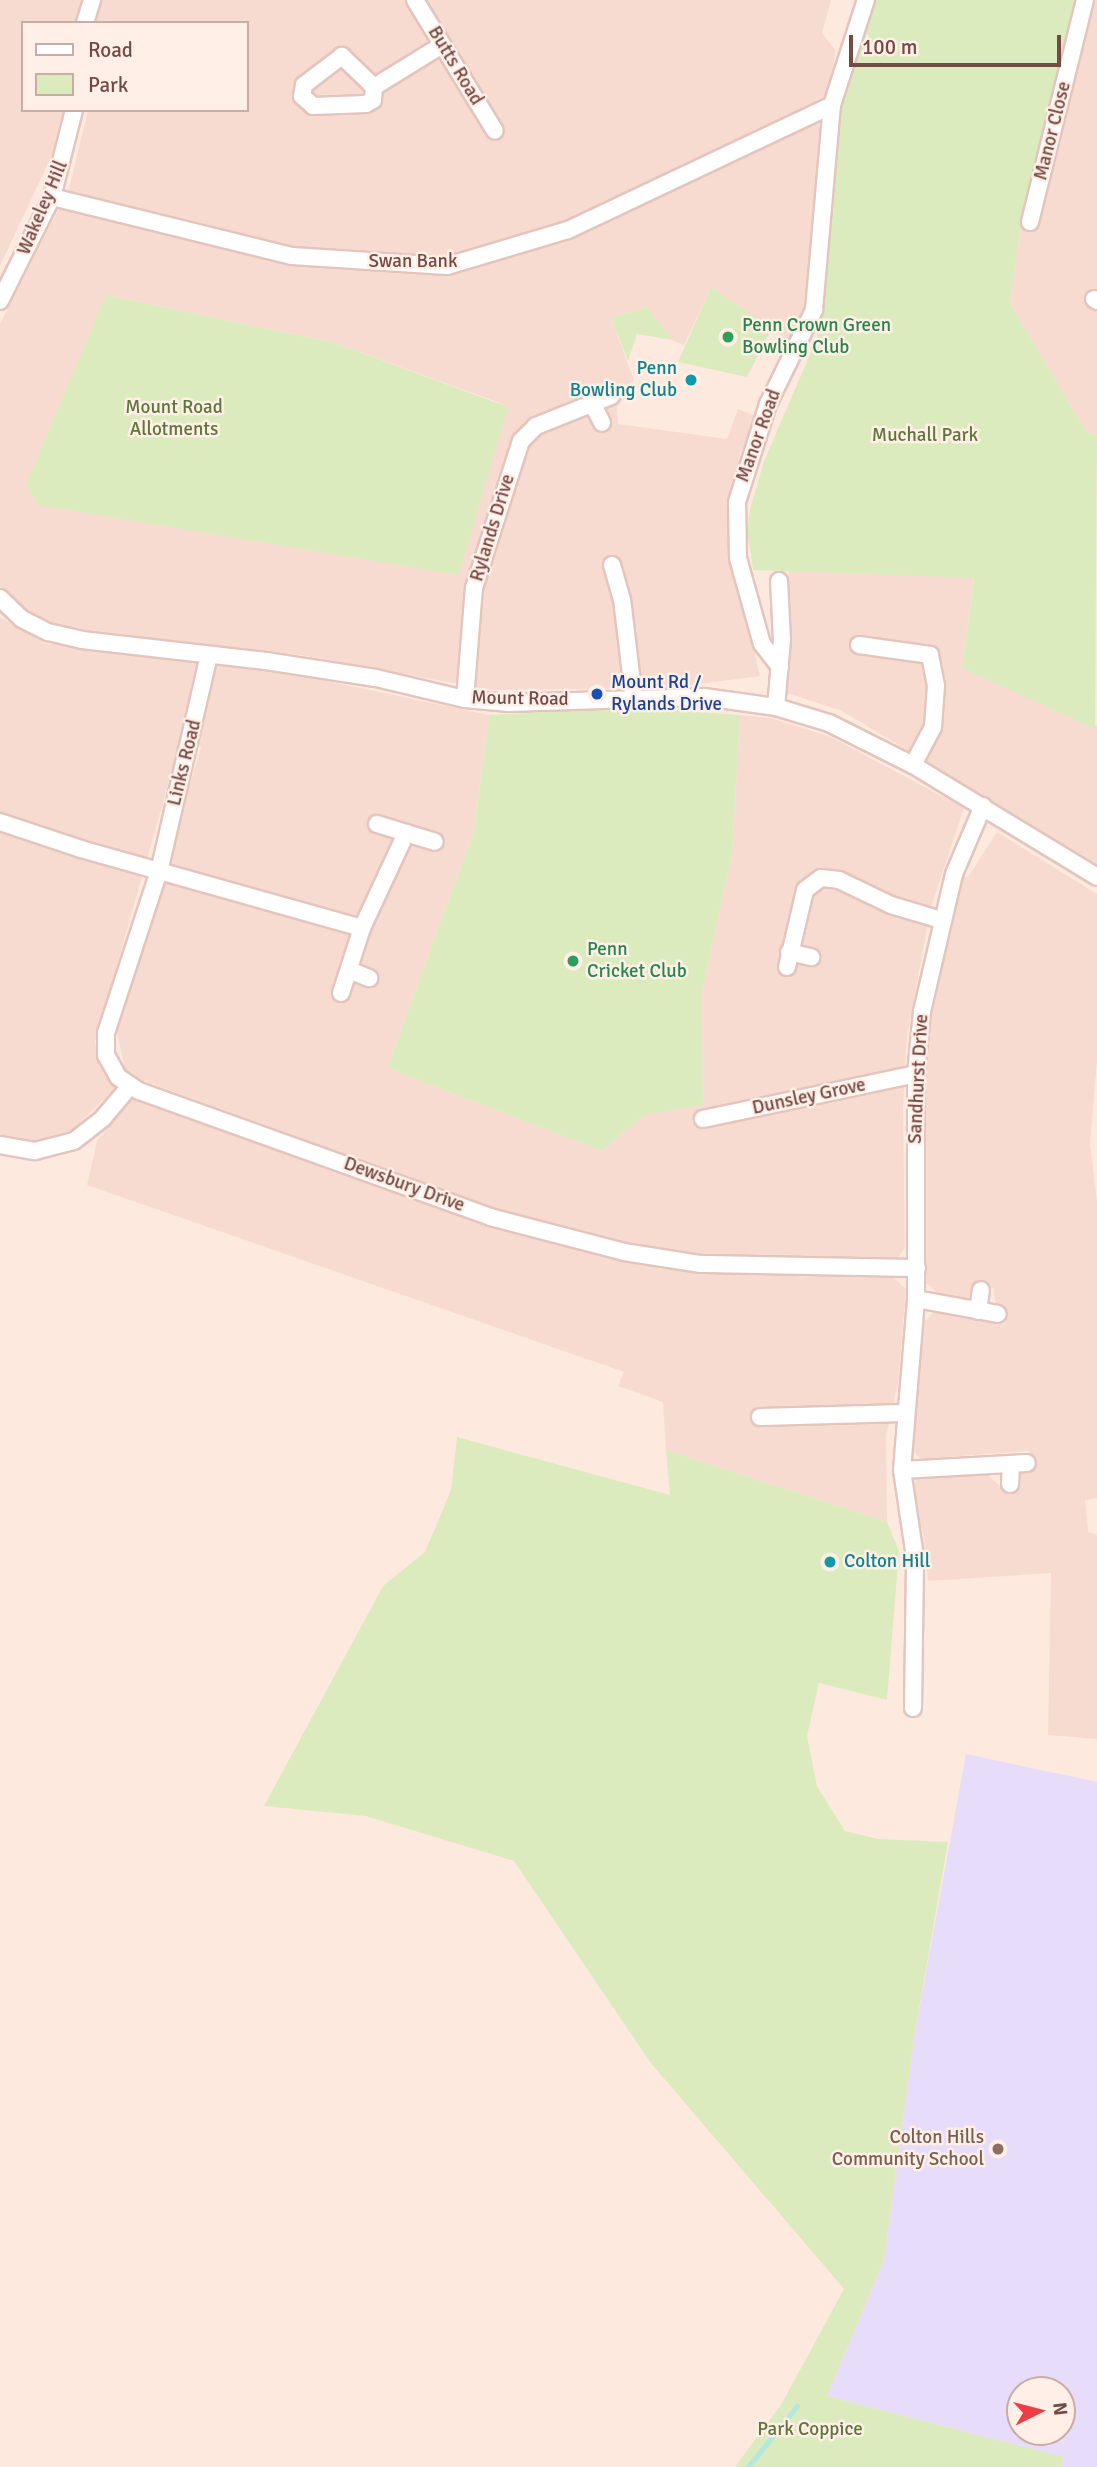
<!DOCTYPE html>
<style>
body{margin:0}
#map{position:relative;width:1097px;height:2467px;overflow:hidden;background:#fee9df;font-family:Signika,sans-serif}
div>[style]{position:absolute}
[style*='--x']{left:calc(var(--x)*1px);top:calc(var(--y)*1px);width:calc(var(--w)*1px);rotate:calc(var(--a)*1deg)}
.residential>*{inset:0;background:#f7dbd0}
.education>*{inset:0;background:#e7dcf9}
.green>*{inset:0;background:#dcebbd}
.stream>*{height:4.5px;margin:-2.25px;padding:0 2.25px;transform-origin:2.25px;border-radius:2.25px;background:#b3e8e1}
.roads{filter:drop-shadow(2px 0 #e4c5be) drop-shadow(-2px 0 #e4c5be) drop-shadow(0 2px #e4c5be) drop-shadow(0 -2px #e4c5be)}
.minor>*{height:16px;margin:-8px;padding:0 8px;transform-origin:8px;border-radius:8px;background:#fff}
.dots>*{width:19px;height:19px;translate:-50% -50%;box-sizing:border-box;border:4px solid #ffefe6;border-radius:50%}
span{translate:-50% -50%;white-space:nowrap;text-align:center;line-height:1.15;-webkit-text-stroke:5px #ffefe6;paint-order:stroke}
.street-label{font-size:19px;color:#754945}
.leisure-label{font-size:19px;color:#27864d}
.left{translate:0 -50%;text-align:left}
.culture-label{font-size:19px;color:#0d838f}
.right{translate:-100% -50%;text-align:right}
.park-label{font-size:19px;color:#5c763b}
.transit-label{font-size:19px;color:#164399}
.education-label{font-size:19px;color:#785e54}
.legend{position:absolute;left:21px;top:21px;width:228px;height:91px;box-sizing:border-box;background:#ffefe6;border:2px solid #c8ada6;margin:0;padding:9px 12px;list-style:none;font-size:21px;color:#754945}
.legend li{display:flex;align-items:center;gap:14px;height:35px}
.legend b{width:35px;border:2px solid #c8ada6}
.north{position:absolute;left:1006px;top:2376px;width:70px;height:70px;box-sizing:border-box;background:#ffefe6;border:2px solid #c8ada6;border-radius:50%;rotate:84deg;font-size:19px;font-weight:700;line-height:28px;text-align:center;color:#754945}
.north::after{content:'';display:block;margin:auto;width:24px;height:32px;background:#ef3c45;clip-path:polygon(50% 0,100% 100%,50% 72%,0 100%)}
.scale{position:absolute;left:849px;top:35px;width:212px;height:32px;box-sizing:border-box;border:4px solid #754945;border-top:0;padding-left:9px;font-size:21px;line-height:24px;white-space:nowrap;color:#754945;-webkit-text-stroke:5px #ffefe6;paint-order:stroke}
</style>
<div id="map">
<div class="residential">
<i style="clip-path:polygon(0 0,83px 0,77px 23px,23px 23px,23px 110px,64px 110px,51px 157px,0 266px)"></i>
<i style="clip-path:polygon(evenodd,99px 0,831px 0,822px 33px,836px 51px,827px 95px,740px 140px,821px 124px,809px 311px,791px 343px,711px 287px,684px 345px,672px 340px,647px 307px,611px 318px,634px 380px,616px 394px,618px 424px,727px 439px,738px 409px,758px 417px,740px 453px,728px 541px,760px 676px,668px 688px,491px 690px,301px 655px,65px 628px,30px 615px,0 587px,0 324px,69px 189px,88px 110px,247px 110px,247px 23px,92px 23px,99px 0,106px 295px,335px 343px,508px 406px,106px 295px)"></i>
<i style="clip-path:polygon(1077px 0,1097px 0,1097px 435px,1086px 432px,1010px 303px,1020px 232px)"></i>
<i style="clip-path:polygon(789px 569px,974px 577px,962px 668px,1097px 726px,1097px 864px,842px 711px,787px 693px)"></i>
<i style="clip-path:polygon(0 617px,44px 643px,308px 677px,489px 715px,474px 831px,387px 1068px,602px 1151px,644px 1115px,703px 1104px,702px 992px,732px 855px,740px 715px,771px 718px,831px 737px,964px 808px,931px 907px,907px 1037px,903px 1108px,905px 1248px,898px 1257px,705px 1259px,628px 1246px,516px 1216px,142px 1080px,125px 1070px,117px 1032px,201px 747px,180px 743px,95px 1042px,103px 1073px,115px 1088px,70px 1132px,49px 1142px,22px 1146px,0 1135px)"></i>
<i style="clip-path:polygon(997px 832px,1097px 894px,1097px 1060px,1090px 1144px,1097px 1202px,1097px 1498px,1085px 1500px,1088px 1532px,1097px 1535px,1097px 1739px,1048px 1735px,1051px 1573px,928px 1581px,923px 1534px,910px 1489px,917px 1479px,987px 1474px,1000px 1486px,1020px 1485px,1021px 1473px,1030px 1470px,1029px 1451px,921px 1459px,910px 1448px,922px 1324px,935px 1311px,1005px 1325px,1006px 1307px,995px 1302px,994px 1288px,975px 1285px,972px 1296px,963px 1299px,938px 1293px,924px 1281px,922px 1084px,933px 991px,960px 875px,968px 877px)"></i>
<i style="clip-path:polygon(133px 1099px,513px 1233px,662px 1269px,894px 1278px,906px 1289px,898px 1383px,886px 1436px,887px 1522px,666px 1450px,663px 1402px,618px 1386px,624px 1372px,87px 1185px,97px 1141px)"></i>
</div>
<div class="education">
<i style="clip-path:polygon(evenodd,966px 1754px,1097px 1782px,1097px 2467px,1061px 2467px,1063px 2457px,827px 2396px,884px 2260px,914px 2038px,966px 1754px,1020px 2390px,1062px 2390px,1062px 2432px,1020px 2432px,1020px 2390px)"></i>
</div>
<div class="green">
<i style="clip-path:polygon(873px 0,1077px 0,1020px 232px,1010px 303px,1086px 432px,1097px 435px,1095px 729px,962px 668px,974px 578px,753px 570px,747px 530px,750px 509px,764px 461px,817px 338px,831px 136px)"></i>
<i style="clip-path:polygon(711px 287px,772px 328px,747px 377px,678px 362px)"></i>
<i style="clip-path:polygon(106px 295px,335px 343px,508px 407px,459px 575px,38px 505px,26px 484px)"></i>
<i style="clip-path:polygon(647px 307px,672px 340px,637px 334px,628px 361px,611px 318px)"></i>
<i style="clip-path:polygon(631px 707px,740px 715px,732px 855px,702px 992px,703px 1105px,644px 1115px,602px 1151px,387px 1068px,474px 831px,489px 715px)"></i>
<i style="clip-path:polygon(457px 1437px,670px 1495px,666px 1450px,887px 1522px,899px 1551px,887px 1700px,819px 1683px,807px 1736px,817px 1786px,845px 1831px,878px 1839px,948px 1842px,914px 2038px,884px 2260px,827px 2396px,1064px 2457px,1061px 2467px,735px 2467px,782px 2403px,844px 2289px,650px 2062px,514px 1861px,366px 1816px,264px 1806px,383px 1586px,425px 1552px,451px 1490px)"></i>
</div>
<div class="stream">
<i style="--x:748;--y:2467;--w:78;--a:-51.2"></i>
</div>
<div class="roads">
<div class="minor">
<i style="--x:415;--y:0;--w:153;--a:58.6"></i>
<i style="--x:85;--y:23;--w:24;--a:-73"></i>
<i style="--x:374;--y:87;--w:45;--a:-135.9"></i>
<i style="--x:342;--y:56;--w:48;--a:142.7"></i>
<i style="--x:304;--y:85;--w:11;--a:100"></i>
<i style="--x:302;--y:96;--w:15;--a:42"></i>
<i style="--x:313;--y:106;--w:53;--a:-2.2"></i>
<i style="--x:366;--y:104;--w:8;--a:-30"></i>
<i style="--x:373;--y:100;--w:13;--a:-86"></i>
<i style="--x:374;--y:87;--w:80;--a:-31.7"></i>
<i style="--x:52;--y:197;--w:247;--a:13.8"></i>
<i style="--x:292;--y:256;--w:155;--a:3.7"></i>
<i style="--x:447;--y:266;--w:126;--a:-16.6"></i>
<i style="--x:568;--y:230;--w:292;--a:-25.3"></i>
<i style="--x:1030;--y:222;--w:229;--a:-76.1"></i>
<i style="--x:1094;--y:299;--w:4;--a:34"></i>
<i style="--x:0;--y:301;--w:116;--a:-63.4"></i>
<i style="--x:52;--y:197;--w:90;--a:-75.8"></i>
<i style="--x:592;--y:403;--w:22;--a:63"></i>
<i style="--x:612;--y:565;--w:35;--a:74"></i>
<i style="--x:622;--y:599;--w:101;--a:83.2"></i>
<i style="--x:0;--y:598;--w:30;--a:44"></i>
<i style="--x:22;--y:619;--w:29;--a:27"></i>
<i style="--x:48;--y:632;--w:35;--a:13"></i>
<i style="--x:82;--y:640;--w:185;--a:6.5"></i>
<i style="--x:266;--y:661;--w:111;--a:8.8"></i>
<i style="--x:376;--y:678;--w:91;--a:13.3"></i>
<i style="--x:465;--y:699;--w:44;--a:5.2"></i>
<i style="--x:509;--y:703;--w:195;--a:-1.8"></i>
<i style="--x:704;--y:697;--w:73;--a:7.9"></i>
<i style="--x:776;--y:707;--w:55;--a:16.8"></i>
<i style="--x:829;--y:723;--w:94;--a:26.6"></i>
<i style="--x:913;--y:765;--w:215;--a:31.3"></i>
<i style="--x:859;--y:645;--w:72;--a:8"></i>
<i style="--x:930;--y:655;--w:32;--a:79"></i>
<i style="--x:936;--y:686;--w:41;--a:94.2"></i>
<i style="--x:933;--y:727;--w:43;--a:117.8"></i>
<i style="--x:209;--y:655;--w:222;--a:103"></i>
<i style="--x:159;--y:871;--w:170;--a:108.1"></i>
<i style="--x:106;--y:1033;--w:22;--a:90"></i>
<i style="--x:106;--y:1055;--w:25;--a:61"></i>
<i style="--x:118;--y:1077;--w:25;--a:34"></i>
<i style="--x:139;--y:1091;--w:373;--a:19.7"></i>
<i style="--x:490;--y:1217;--w:138;--a:14.6"></i>
<i style="--x:624;--y:1252;--w:78;--a:8.9"></i>
<i style="--x:701;--y:1264;--w:216;--a:1.1"></i>
<i style="--x:780;--y:667;--w:29;--a:-128"></i>
<i style="--x:762;--y:644;--w:89;--a:-105.6"></i>
<i style="--x:738;--y:558;--w:56;--a:-91"></i>
<i style="--x:737;--y:502;--w:103;--a:-72.4"></i>
<i style="--x:768;--y:404;--w:105;--a:-63.9"></i>
<i style="--x:814;--y:310;--w:206;--a:-85"></i>
<i style="--x:832;--y:105;--w:110;--a:-72.1"></i>
<i style="--x:465;--y:699;--w:111;--a:-85.4"></i>
<i style="--x:474;--y:588;--w:154;--a:-72.3"></i>
<i style="--x:521;--y:441;--w:21;--a:-45"></i>
<i style="--x:536;--y:426;--w:81;--a:-21.8"></i>
<i style="--x:776;--y:707;--w:67;--a:-84.9"></i>
<i style="--x:782;--y:640;--w:59;--a:-92.9"></i>
<i style="--x:983;--y:806;--w:74;--a:113.1"></i>
<i style="--x:954;--y:874;--w:141;--a:103.1"></i>
<i style="--x:922;--y:1011;--w:63;--a:95.4"></i>
<i style="--x:916;--y:1074;--w:225;--a:90"></i>
<i style="--x:916;--y:1299;--w:83;--a:10.4"></i>
<i style="--x:0;--y:822;--w:85;--a:18.4"></i>
<i style="--x:81;--y:849;--w:292;--a:15.7"></i>
<i style="--x:377;--y:824;--w:30;--a:17"></i>
<i style="--x:789;--y:952;--w:23;--a:13"></i>
<i style="--x:787;--y:967;--w:79;--a:-76.8"></i>
<i style="--x:805;--y:890;--w:20;--a:-37"></i>
<i style="--x:821;--y:878;--w:18;--a:6"></i>
<i style="--x:839;--y:880;--w:58;--a:25.7"></i>
<i style="--x:891;--y:905;--w:52;--a:16.7"></i>
<i style="--x:349;--y:970;--w:22;--a:22"></i>
<i style="--x:341;--y:993;--w:68;--a:-72.1"></i>
<i style="--x:362;--y:928;--w:105;--a:-65.1"></i>
<i style="--x:406;--y:833;--w:30;--a:17"></i>
<i style="--x:703;--y:1119;--w:218;--a:-11.9"></i>
<i style="--x:0;--y:1145;--w:36;--a:10"></i>
<i style="--x:35;--y:1151;--w:40;--a:-14.4"></i>
<i style="--x:74;--y:1141;--w:37;--a:-38"></i>
<i style="--x:103;--y:1118;--w:42;--a:-49.8"></i>
<i style="--x:978;--y:1311;--w:21;--a:-82"></i>
<i style="--x:760;--y:1417;--w:145;--a:-1.6"></i>
<i style="--x:902;--y:1470;--w:125;--a:-3.2"></i>
<i style="--x:1010;--y:1484;--w:20;--a:-87"></i>
<i style="--x:913;--y:1708;--w:151;--a:-89.2"></i>
<i style="--x:915;--y:1557;--w:88;--a:-98.5"></i>
<i style="--x:902;--y:1470;--w:172;--a:-85.3"></i>
</div>
</div>
<div class="dots">
<i style="left:728px;top:337px;background:#2e9e5b"></i>
<i style="left:691px;top:380px;background:#0f9aa8"></i>
<i style="left:597px;top:694px;background:#1a4fb4"></i>
<i style="left:573px;top:961px;background:#2e9e5b"></i>
<i style="left:830px;top:1562px;background:#0f9aa8"></i>
<i style="left:998px;top:2149px;background:#8d6e63"></i>
</div>
<div class="street-label">
<span style="left:455px;top:66px;rotate:59deg">Butts Road</span>
<span style="left:1053px;top:131px;rotate:-76deg">Manor Close</span>
<span style="left:43px;top:208px;rotate:-67deg">Wakeley Hill</span>
<span style="left:413px;top:262px">Swan Bank</span>
<span style="left:759px;top:436px;rotate:-70deg">Manor Road</span>
<span style="left:493px;top:528px;rotate:-73deg">Rylands Drive</span>
<span style="left:520px;top:699px;rotate:1deg">Mount Road</span>
<span style="left:185px;top:763px;rotate:-76deg">Links Road</span>
<span style="left:919px;top:1079px;rotate:-87deg">Sandhurst Drive</span>
<span style="left:809px;top:1097px;rotate:-12deg">Dunsley Grove</span>
<span style="left:404px;top:1185px;rotate:20deg">Dewsbury Drive</span>
</div>
<div class="leisure-label">
<span class="left" style="left:742px;top:337px">Penn Crown Green<br>Bowling Club</span>
<span class="left" style="left:587px;top:961px">Penn<br>Cricket Club</span>
</div>
<div class="culture-label">
<span class="right" style="left:677px;top:380px">Penn<br>Bowling Club</span>
<span class="left" style="left:844px;top:1562px">Colton Hill</span>
</div>
<div class="park-label">
<span style="left:174px;top:419px">Mount Road<br>Allotments</span>
<span style="left:925px;top:436px">Muchall Park</span>
<span style="left:810px;top:2430px">Park Coppice</span>
</div>
<div class="transit-label">
<span class="left" style="left:611px;top:694px">Mount Rd /<br>Rylands Drive</span>
</div>
<div class="education-label">
<span class="right" style="left:984px;top:2149px">Colton Hills<br>Community School</span>
</div>
<ul class="legend">
<li><b style="height:9px;background:#fff"></b>Road</li>
<li><b style="height:19px;background:#dcebbd"></b>Park</li>
</ul>
<div class="north">N</div>
<div class="scale">100 m</div>
</div>
